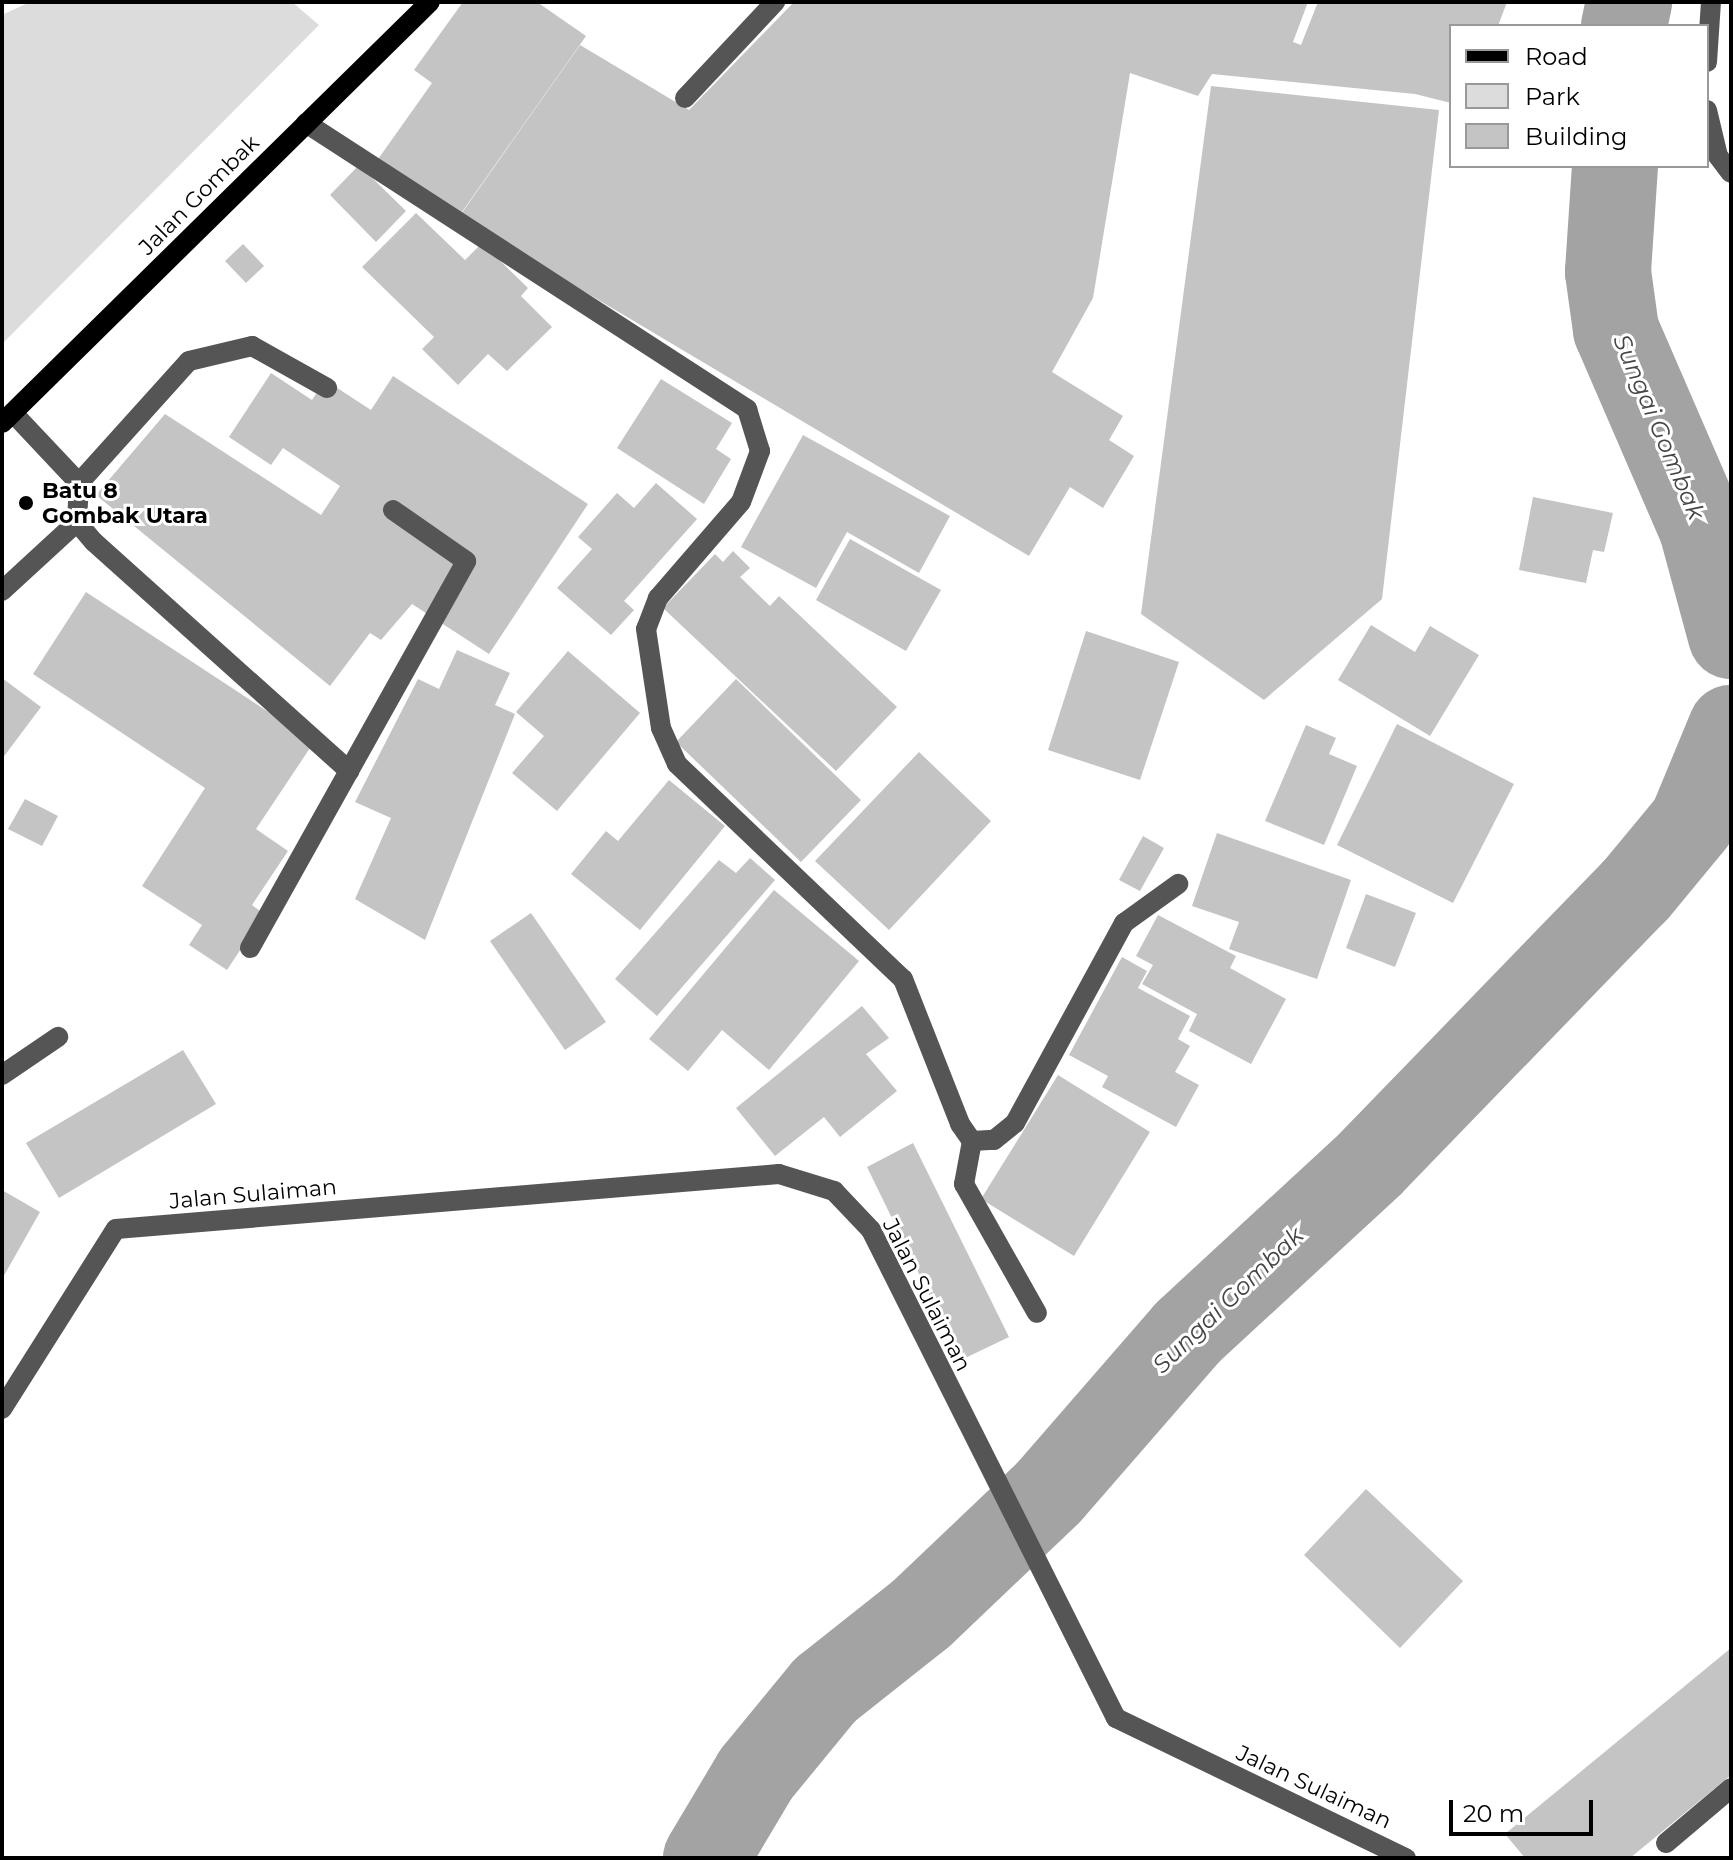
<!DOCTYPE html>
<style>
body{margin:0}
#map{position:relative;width:1733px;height:1860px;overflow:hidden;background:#fff;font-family:Montserrat,sans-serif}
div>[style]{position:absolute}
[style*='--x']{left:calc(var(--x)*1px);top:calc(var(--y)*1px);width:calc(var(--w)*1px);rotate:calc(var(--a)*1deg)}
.green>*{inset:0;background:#dcdcdc}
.river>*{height:86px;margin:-43px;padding:0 43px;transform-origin:43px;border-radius:43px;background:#a3a3a3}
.building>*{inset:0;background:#c4c4c4}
.minor>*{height:20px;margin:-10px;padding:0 10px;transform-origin:10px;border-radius:10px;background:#555}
.major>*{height:20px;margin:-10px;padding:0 10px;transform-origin:10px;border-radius:10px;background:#000}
.dots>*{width:22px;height:22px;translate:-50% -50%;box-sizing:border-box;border:4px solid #fff;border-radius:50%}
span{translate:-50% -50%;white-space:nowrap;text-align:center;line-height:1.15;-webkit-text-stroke:6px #fff;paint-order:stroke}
.street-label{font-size:22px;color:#000}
.poi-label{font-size:22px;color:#000;font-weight:700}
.left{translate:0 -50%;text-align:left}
.water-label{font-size:24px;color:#444;font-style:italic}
.frame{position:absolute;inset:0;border:4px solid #000;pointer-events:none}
.legend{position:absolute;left:1449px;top:24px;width:260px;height:144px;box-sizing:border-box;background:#fff;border:2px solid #999;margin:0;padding:10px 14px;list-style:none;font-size:24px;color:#000}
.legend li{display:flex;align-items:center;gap:16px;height:40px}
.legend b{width:40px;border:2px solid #999}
.scale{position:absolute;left:1449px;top:1800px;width:144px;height:36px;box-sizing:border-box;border:4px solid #000;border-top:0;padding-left:10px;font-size:24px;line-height:28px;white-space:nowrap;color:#000;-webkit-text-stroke:6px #fff;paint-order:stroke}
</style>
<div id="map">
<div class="green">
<i style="clip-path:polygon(30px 2px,292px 2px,319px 25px,2px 344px,2px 15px)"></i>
</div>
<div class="river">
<i style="--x:1624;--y:26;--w:25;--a:-78"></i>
<i style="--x:1615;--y:166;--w:106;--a:93.8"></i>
<i style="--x:1608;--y:272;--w:59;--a:82.1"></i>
<i style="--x:1616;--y:330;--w:217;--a:66.6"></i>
<i style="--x:1702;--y:529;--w:111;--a:74.8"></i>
<i style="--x:706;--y:1858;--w:98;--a:-59.2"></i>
<i style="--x:756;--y:1774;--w:109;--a:-50.6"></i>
<i style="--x:825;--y:1690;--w:122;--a:-38.4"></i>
<i style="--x:921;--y:1614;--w:177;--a:-43.6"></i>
<i style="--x:1049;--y:1492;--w:211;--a:-49"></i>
<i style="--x:1187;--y:1333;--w:251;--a:-42.7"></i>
<i style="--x:1371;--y:1163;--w:379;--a:-45.9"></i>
<i style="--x:1635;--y:891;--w:89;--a:-50.4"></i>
<i style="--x:1692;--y:822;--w:102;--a:-67.5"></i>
</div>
<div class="building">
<i style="clip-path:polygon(463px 2px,537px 2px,586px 36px,457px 219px,376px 162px,432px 83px,414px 70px)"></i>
<i style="clip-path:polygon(794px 2px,1308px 2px,1293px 42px,1301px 45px,1318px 2px,1507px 2px,1498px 26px,1451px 26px,1451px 103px,1415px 94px,1212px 74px,1198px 96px,1130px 73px,1093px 298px,1052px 372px,1123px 416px,1109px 440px,1134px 456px,1103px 508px,1070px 487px,1029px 556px,459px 217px,580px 45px,689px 110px)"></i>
<i style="clip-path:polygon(1211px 86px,1439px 110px,1382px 599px,1264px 700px,1141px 614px)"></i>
<i style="clip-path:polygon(359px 165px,406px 211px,376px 242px,330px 195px)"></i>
<i style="clip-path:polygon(416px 213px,465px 260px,482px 243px,528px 288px,521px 296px,552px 327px,507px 371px,488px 354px,458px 385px,422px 349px,434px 337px,362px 267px)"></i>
<i style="clip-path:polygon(243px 244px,264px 266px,246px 283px,225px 261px)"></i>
<i style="clip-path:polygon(271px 373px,312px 400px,325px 380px,371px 410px,393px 376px,588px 504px,489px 654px,412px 604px,381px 640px,370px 633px,330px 686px,96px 495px,165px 414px,321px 515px,340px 486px,283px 448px,271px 465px,229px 437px)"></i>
<i style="clip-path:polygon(661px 379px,732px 423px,716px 449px,731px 459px,704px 504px,617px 448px)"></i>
<i style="clip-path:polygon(803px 435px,950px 516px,919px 573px,847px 532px,816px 588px,741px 547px)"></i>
<i style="clip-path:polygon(656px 483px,697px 519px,624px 601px,634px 610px,611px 635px,557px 588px,592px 549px,578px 537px,617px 493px,634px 508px)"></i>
<i style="clip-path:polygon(1533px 497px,1613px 513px,1604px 552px,1593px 550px,1586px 583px,1519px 570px)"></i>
<i style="clip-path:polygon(850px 539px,941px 590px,906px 651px,816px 600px)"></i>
<i style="clip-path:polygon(733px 551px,750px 568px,740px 577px,770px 606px,779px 596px,897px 707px,836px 771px,663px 608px,715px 554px,723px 562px)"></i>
<i style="clip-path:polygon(86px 592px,314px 742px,256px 829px,288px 851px,252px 905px,264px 914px,227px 970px,189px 945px,202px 925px,142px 886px,205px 788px,33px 674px)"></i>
<i style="clip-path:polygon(1371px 625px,1415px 652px,1430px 626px,1479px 655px,1430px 736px,1338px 680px)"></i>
<i style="clip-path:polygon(1086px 631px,1179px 662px,1140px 780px,1048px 750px)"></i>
<i style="clip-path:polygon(457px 650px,510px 673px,495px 705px,515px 714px,425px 940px,355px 899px,391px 818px,355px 802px,418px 679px,439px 689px)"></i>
<i style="clip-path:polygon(568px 651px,640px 713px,557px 811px,512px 773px,544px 736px,516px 712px)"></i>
<i style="clip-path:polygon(2px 678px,41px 707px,2px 759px)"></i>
<i style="clip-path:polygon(736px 679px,861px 800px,801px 862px,676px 742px)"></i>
<i style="clip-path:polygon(1397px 724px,1514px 784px,1453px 903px,1337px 845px)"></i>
<i style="clip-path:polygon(1306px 725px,1336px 738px,1329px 754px,1357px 766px,1324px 845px,1265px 821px)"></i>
<i style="clip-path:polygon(919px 752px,991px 821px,889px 930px,815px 861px)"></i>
<i style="clip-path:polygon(669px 780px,725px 826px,640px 930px,571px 874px,606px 831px,618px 841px)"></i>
<i style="clip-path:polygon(25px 799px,58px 816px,42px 846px,8px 829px)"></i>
<i style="clip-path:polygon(1217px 833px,1351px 880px,1317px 979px,1229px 949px,1239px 922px,1192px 906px)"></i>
<i style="clip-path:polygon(1143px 836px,1164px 848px,1140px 891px,1119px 880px)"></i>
<i style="clip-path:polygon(750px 858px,775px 880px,657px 1016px,615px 979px,719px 860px,736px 873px)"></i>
<i style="clip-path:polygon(774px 890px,859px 961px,769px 1070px,722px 1030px,688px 1071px,649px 1039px)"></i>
<i style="clip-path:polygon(1366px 894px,1416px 913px,1395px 967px,1346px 948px)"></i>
<i style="clip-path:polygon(531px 913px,606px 1022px,565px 1050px,490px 941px)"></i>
<i style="clip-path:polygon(1158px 915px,1236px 956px,1230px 968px,1286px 999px,1251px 1064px,1189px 1031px,1197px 1014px,1142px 984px,1153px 965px,1136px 956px)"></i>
<i style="clip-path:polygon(1122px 957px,1147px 971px,1138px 988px,1190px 1016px,1178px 1039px,1190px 1046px,1175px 1072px,1199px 1085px,1176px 1127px,1102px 1087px,1108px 1076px,1069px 1055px)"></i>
<i style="clip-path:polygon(862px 1006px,889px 1038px,866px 1054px,897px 1091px,840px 1137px,824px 1117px,775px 1156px,736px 1108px)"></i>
<i style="clip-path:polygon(183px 1050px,216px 1104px,59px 1198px,26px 1143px)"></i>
<i style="clip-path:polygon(1058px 1075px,1150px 1132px,1074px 1256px,981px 1199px)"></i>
<i style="clip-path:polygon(913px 1143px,1009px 1337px,961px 1360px,867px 1167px)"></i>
<i style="clip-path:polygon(2px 1190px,40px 1212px,2px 1279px)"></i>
<i style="clip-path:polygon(1366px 1489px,1463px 1581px,1400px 1648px,1304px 1555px)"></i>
<i style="clip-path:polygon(1731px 1648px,1731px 1775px,1630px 1858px,1525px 1858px,1505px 1834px)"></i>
</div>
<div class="minor">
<i style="--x:1707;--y:62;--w:60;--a:-86.2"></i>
<i style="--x:685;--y:98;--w:132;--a:-46.8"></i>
<i style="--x:1707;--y:110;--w:47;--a:76.6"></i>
<i style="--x:1718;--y:156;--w:21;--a:53"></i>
<i style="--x:306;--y:123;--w:526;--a:32.96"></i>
<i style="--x:747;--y:409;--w:44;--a:72.8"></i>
<i style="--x:760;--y:451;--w:54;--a:110.4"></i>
<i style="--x:741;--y:502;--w:127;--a:130.8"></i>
<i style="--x:658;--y:598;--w:33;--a:111"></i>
<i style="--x:646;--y:629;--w:100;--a:81.4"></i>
<i style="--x:661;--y:728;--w:39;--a:66"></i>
<i style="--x:677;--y:764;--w:312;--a:43.6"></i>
<i style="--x:903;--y:979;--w:156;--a:68.5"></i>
<i style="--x:960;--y:1124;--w:21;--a:55"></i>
<i style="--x:972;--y:1141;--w:22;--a:-3"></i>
<i style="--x:994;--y:1140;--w:27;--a:-39"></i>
<i style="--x:1015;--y:1123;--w:228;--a:-61.4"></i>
<i style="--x:1124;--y:923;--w:67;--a:-35.8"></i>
<i style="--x:13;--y:413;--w:96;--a:46.7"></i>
<i style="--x:79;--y:483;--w:39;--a:93"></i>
<i style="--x:77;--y:522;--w:26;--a:50"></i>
<i style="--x:94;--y:542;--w:343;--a:41.9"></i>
<i style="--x:79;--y:483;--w:164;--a:-48"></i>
<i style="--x:189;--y:361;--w:65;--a:-13.4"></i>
<i style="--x:252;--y:346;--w:86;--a:29.2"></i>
<i style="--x:2;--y:591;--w:102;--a:-42.6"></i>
<i style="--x:250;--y:948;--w:443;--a:-60.8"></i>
<i style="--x:466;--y:561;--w:89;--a:-145.1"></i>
<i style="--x:2;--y:1075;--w:68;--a:-34.2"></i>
<i style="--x:972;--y:1141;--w:44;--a:100.5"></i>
<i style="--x:964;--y:1184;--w:148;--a:60.5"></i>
<i style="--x:2;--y:1409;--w:213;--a:-57.7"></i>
<i style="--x:116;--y:1229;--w:665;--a:-4.74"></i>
<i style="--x:779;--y:1174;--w:58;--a:17.2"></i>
<i style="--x:834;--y:1191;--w:54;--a:46.5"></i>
<i style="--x:871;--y:1230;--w:546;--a:63.34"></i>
<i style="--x:1116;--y:1718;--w:322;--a:25.8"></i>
<i style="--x:1666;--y:1843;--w:85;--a:-40.2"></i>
</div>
<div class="major">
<i style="--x:2;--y:423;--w:600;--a:-44.53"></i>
</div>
<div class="dots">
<i style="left:26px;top:503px;background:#000"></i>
</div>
<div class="street-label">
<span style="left:199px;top:195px;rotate:-45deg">Jalan Gombak</span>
<span style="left:253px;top:1194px;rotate:-5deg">Jalan Sulaiman</span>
<span style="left:927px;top:1295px;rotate:63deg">Jalan Sulaiman</span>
<span style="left:1314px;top:1787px;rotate:25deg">Jalan Sulaiman</span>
</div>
<div class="poi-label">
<span class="left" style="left:42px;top:503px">Batu 8<br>Gombak Utara</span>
</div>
<div class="water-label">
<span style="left:1659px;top:427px;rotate:67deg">Sungai Gombak</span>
<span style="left:1228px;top:1300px;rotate:-44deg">Sungai Gombak</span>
</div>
<div class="frame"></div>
<ul class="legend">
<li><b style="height:10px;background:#000"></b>Road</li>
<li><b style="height:22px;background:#dcdcdc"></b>Park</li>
<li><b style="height:22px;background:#c4c4c4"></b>Building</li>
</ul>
<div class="scale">20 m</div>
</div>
